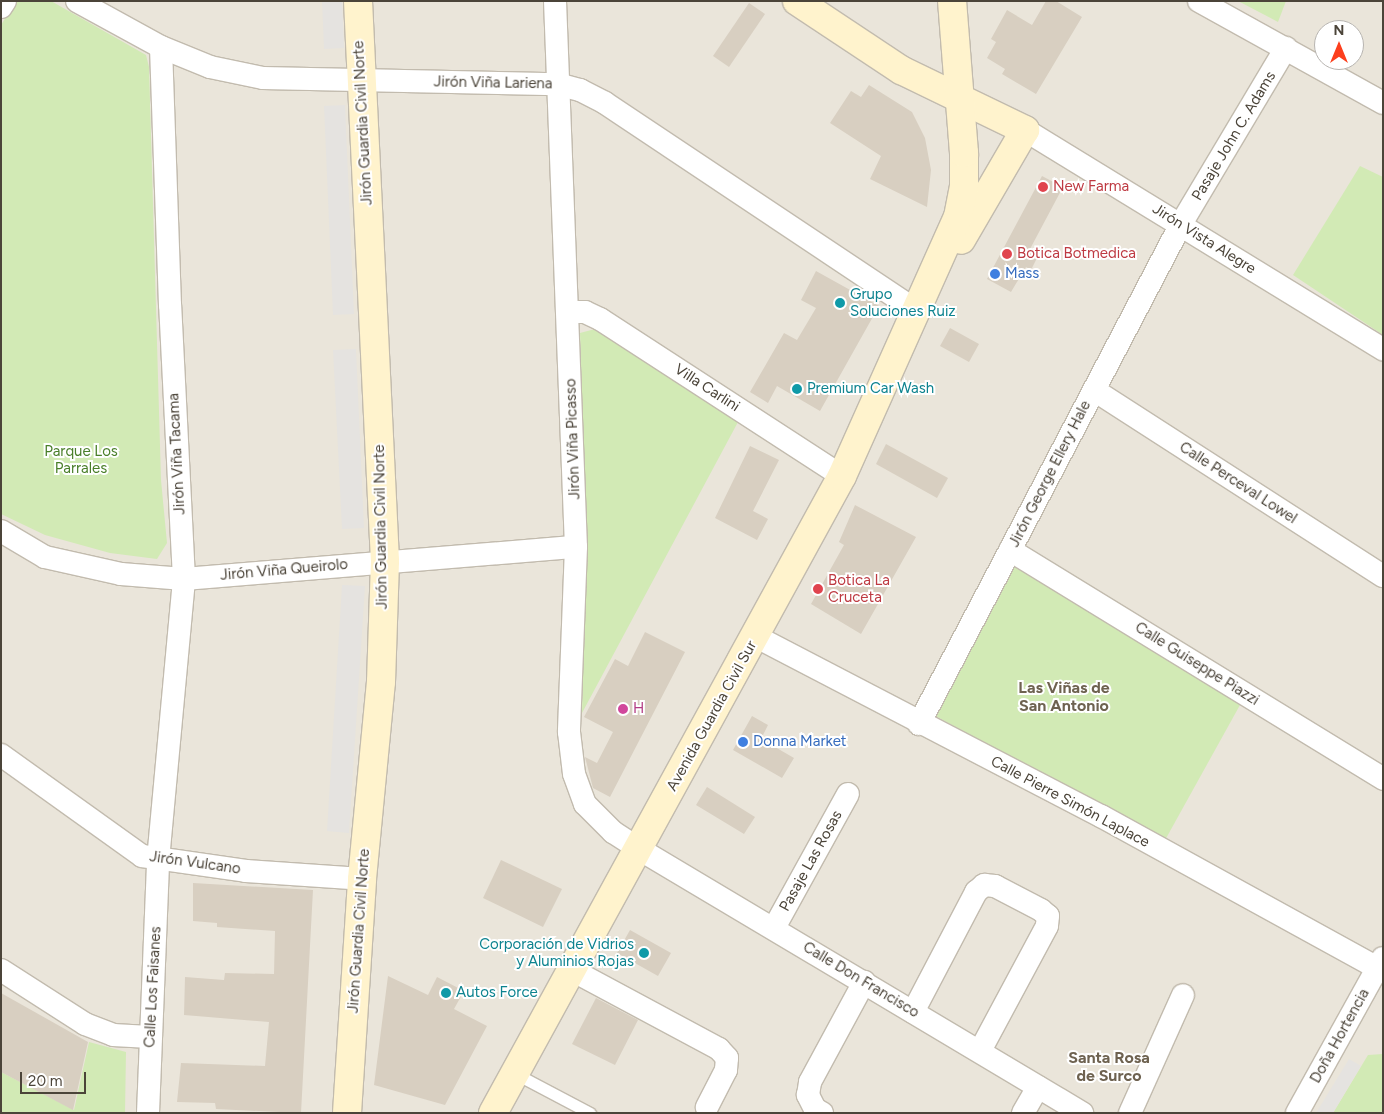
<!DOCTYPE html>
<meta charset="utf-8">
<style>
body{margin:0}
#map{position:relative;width:1384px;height:1114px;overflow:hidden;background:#f6f3ec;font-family:Figtree,sans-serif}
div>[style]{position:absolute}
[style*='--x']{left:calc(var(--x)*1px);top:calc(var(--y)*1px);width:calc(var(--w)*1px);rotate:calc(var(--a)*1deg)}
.residential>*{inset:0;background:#eae5da}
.green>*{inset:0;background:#d2eab5}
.parking>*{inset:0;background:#e5e3e0}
.building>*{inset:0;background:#d8cfc1}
.roads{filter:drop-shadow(1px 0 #c2bbae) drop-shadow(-1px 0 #c2bbae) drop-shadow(0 1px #c2bbae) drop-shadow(0 -1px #c2bbae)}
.lane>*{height:11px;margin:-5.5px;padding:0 5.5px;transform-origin:5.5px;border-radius:5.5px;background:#fff}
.street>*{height:22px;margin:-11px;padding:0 11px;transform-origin:11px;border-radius:11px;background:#fff}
.secondary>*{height:28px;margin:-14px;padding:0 14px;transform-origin:14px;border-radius:14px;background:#fff3cd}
.dots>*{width:14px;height:14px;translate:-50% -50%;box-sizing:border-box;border:2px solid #fff;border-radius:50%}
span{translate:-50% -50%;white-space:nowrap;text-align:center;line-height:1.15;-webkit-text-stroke:4px #fff;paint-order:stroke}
.street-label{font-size:15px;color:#4b4439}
.health-label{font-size:15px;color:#be3a42}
.left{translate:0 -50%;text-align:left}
.shop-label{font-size:15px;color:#366cbe}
.culture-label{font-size:15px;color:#0d838f}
.right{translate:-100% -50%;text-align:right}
.park-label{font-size:15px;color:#4a7f2a}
.hotel-label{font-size:15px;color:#b23c85}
.neighbourhood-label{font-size:16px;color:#6e6250;font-weight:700}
.frame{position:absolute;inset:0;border:2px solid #4b4439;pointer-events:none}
.north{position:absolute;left:1314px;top:20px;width:50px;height:50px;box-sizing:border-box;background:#fff;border:1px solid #b7b4b0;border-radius:50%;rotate:0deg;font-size:14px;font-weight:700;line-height:20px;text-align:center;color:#4b4439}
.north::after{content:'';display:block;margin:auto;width:18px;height:22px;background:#fc3f1d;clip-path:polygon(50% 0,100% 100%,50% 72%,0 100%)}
.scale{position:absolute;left:20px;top:1072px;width:66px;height:22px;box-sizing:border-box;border:2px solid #4b4439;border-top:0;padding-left:6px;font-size:15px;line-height:18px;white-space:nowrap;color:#4b4439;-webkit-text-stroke:4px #fff;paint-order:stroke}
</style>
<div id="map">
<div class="residential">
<i style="clip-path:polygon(evenodd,1px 1px,1383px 1px,1383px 1113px,1px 1113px,1px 1px,1324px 30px,1354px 30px,1354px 60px,1324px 60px,1324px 30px)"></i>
</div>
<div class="green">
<i style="clip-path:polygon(16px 1px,51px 1px,146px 55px,149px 67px,161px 480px,167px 543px,157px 559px,110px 553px,45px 535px,1px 514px,1px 25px)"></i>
<i style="clip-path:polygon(1238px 1px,1286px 1px,1278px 22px)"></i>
<i style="clip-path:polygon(1360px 166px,1383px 177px,1383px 335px,1293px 275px)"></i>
<i style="clip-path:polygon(595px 329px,738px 422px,582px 713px,586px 528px,580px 333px)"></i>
<i style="clip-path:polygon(1017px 561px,1240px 705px,1164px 842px,932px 714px)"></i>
<i style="clip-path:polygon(89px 1042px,126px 1052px,125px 1113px,1px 1113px,1px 1072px,74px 1110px)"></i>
<i style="clip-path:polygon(1383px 1054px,1383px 1113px,1333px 1113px,1368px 1055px)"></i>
</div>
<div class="parking">
<i style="clip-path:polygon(322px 1px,342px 1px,344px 48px,324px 49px)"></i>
<i style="clip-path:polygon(345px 105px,354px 314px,333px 315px,324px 106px)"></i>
<i style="clip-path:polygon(356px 349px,364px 528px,342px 529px,333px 350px)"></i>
<i style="clip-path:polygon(342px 585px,365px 586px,349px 833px,327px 831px)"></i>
<i style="clip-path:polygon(1349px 1059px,1361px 1066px,1333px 1113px,1316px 1113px)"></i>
</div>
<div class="building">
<i style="clip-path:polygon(1046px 1px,1056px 1px,1082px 17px,1036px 94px,1002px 74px,1005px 69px,987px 58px,996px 42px,991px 39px,1007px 10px,1032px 25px)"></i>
<i style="clip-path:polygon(749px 3px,765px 14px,729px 67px,713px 56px)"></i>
<i style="clip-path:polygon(869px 85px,912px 112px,925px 138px,931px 170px,927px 207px,870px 179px,881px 156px,830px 123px,851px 91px,861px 97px)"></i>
<i style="clip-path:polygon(1042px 176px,1063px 187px,1030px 249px,1039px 254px,1031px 270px,1026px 267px,1011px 292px,987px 279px)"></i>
<i style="clip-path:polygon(816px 271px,879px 306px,820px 411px,777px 386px,768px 403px,750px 392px,784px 333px,797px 340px,816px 308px,801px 300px)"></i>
<i style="clip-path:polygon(950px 328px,979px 344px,969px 362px,940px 346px)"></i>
<i style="clip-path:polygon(886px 444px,948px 478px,937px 498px,876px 464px)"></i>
<i style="clip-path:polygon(750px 446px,779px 460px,753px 511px,768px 519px,757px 540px,715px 518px)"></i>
<i style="clip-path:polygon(855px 505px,916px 537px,861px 634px,811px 604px,844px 545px,839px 542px)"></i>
<i style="clip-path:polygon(645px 632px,685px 652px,610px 797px,593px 788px,585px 757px,597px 763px,613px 732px,584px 717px,615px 659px,628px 666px)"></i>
<i style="clip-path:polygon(752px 716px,768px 725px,761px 739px,794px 758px,782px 778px,733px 750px)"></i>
<i style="clip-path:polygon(707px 787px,755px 817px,744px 834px,696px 805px)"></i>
<i style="clip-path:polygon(501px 860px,562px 889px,543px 927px,483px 898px)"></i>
<i style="clip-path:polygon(193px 883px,313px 890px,301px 1113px,216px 1109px,215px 1103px,177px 1102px,181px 1063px,265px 1066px,269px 1022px,184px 1015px,185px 977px,224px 980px,225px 973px,274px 974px,275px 931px,217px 927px,217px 923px,193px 921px)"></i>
<i style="clip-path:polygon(630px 930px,671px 953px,658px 976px,617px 953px)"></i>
<i style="clip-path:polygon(388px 976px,428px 995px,437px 977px,464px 991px,454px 1009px,487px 1026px,445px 1105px,374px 1085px)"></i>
<i style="clip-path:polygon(1px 993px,88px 1042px,73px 1110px,1px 1072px)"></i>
<i style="clip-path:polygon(596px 998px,638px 1020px,615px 1065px,572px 1044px)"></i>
</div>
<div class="roads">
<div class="lane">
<i style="--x:514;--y:1073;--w:86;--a:27.8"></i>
</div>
<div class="street">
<i style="--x:77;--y:1;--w:96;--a:28.7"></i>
<i style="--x:161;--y:47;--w:53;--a:22.2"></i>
<i style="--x:210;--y:67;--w:54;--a:11.7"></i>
<i style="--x:263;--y:78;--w:294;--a:1.2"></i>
<i style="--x:557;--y:84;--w:24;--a:15"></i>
<i style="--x:580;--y:90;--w:28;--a:27"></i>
<i style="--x:605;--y:103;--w:376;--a:33.7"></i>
<i style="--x:555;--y:1;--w:546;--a:87.8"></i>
<i style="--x:576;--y:547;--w:185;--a:92.2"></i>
<i style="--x:569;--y:732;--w:42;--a:83.2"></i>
<i style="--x:574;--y:774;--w:32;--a:70"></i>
<i style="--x:585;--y:804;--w:40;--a:45"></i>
<i style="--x:613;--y:832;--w:31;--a:33"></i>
<i style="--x:639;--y:849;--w:516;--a:30.79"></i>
<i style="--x:1199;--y:1;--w:210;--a:29"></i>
<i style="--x:1;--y:7;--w:7;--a:-56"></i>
<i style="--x:1025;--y:130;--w:420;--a:31.5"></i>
<i style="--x:568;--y:312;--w:17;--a:0"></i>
<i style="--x:585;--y:312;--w:17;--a:25"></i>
<i style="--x:600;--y:319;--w:288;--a:33"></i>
<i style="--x:1094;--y:390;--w:344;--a:32.8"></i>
<i style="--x:1;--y:531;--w:51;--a:30.6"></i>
<i style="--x:45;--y:557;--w:78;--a:12.6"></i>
<i style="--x:121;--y:574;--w:63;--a:4.5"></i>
<i style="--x:184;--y:579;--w:393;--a:-4.7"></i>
<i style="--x:1010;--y:550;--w:438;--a:31.5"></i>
<i style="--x:755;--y:636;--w:390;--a:27.5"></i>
<i style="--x:1101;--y:816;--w:322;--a:28.8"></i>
<i style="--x:919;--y:724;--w:564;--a:-62.35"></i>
<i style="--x:1181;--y:224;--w:205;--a:-59.2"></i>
<i style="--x:1;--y:755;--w:173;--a:35.6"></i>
<i style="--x:142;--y:856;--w:105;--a:8.2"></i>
<i style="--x:246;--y:871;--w:116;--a:3.9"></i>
<i style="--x:774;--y:928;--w:153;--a:-61.1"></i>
<i style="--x:570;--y:969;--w:169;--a:28.2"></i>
<i style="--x:719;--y:1049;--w:12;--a:48"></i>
<i style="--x:727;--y:1058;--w:12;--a:95"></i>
<i style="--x:726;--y:1070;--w:42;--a:117.2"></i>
<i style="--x:1;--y:970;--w:100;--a:32.7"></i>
<i style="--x:85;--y:1024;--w:30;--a:21"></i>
<i style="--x:113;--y:1035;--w:37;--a:3"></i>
<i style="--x:913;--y:1012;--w:136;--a:-62.3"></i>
<i style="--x:976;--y:892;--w:11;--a:-41"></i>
<i style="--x:984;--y:885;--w:11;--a:5"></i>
<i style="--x:995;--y:886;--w:52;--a:27.6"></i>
<i style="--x:1041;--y:910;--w:9;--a:41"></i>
<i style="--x:1048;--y:916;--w:10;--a:96"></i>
<i style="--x:1047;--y:926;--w:142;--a:118.2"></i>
<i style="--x:148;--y:1113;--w:253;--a:-87.7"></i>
<i style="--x:158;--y:860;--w:282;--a:-84.7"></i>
<i style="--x:184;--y:579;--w:274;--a:-92.9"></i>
<i style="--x:170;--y:305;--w:258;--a:-92"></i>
<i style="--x:822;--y:1113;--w:8;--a:-150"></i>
<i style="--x:815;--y:1109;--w:16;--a:-117"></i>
<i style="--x:808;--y:1095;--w:13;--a:-81"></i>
<i style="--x:810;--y:1082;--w:114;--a:-61.6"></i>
<i style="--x:1023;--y:1113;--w:30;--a:-60"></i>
<i style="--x:1130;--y:1113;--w:129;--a:-65.8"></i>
<i style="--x:1297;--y:1113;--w:177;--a:-61"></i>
</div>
<div class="secondary">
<i style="--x:797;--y:1;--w:125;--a:33.6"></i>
<i style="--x:901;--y:70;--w:138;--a:25.8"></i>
<i style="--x:1025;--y:130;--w:127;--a:120.2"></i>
<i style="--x:347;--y:1113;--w:234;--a:-86.3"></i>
<i style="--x:362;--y:879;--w:198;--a:-84.5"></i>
<i style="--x:381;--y:682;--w:121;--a:-88.1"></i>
<i style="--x:385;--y:561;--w:561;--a:-92.76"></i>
<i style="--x:493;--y:1113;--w:726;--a:-61.28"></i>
<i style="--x:842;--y:476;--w:284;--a:-65.9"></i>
<i style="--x:958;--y:217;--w:31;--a:-79"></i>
<i style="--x:964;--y:187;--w:34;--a:-90"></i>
<i style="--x:964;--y:153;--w:152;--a:-94.5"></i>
</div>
</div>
<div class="dots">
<i style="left:1043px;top:187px;background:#e0444e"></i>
<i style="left:1007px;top:254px;background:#e0444e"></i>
<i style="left:995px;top:274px;background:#3f7fe0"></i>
<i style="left:840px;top:303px;background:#0f9aa8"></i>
<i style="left:797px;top:389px;background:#0f9aa8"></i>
<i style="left:818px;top:589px;background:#e0444e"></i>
<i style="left:623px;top:709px;background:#d1479c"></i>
<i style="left:743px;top:742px;background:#3f7fe0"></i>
<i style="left:644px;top:953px;background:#0f9aa8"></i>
<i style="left:446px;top:993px;background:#0f9aa8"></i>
</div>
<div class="street-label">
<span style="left:493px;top:83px;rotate:1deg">Jirón Viña Lariena</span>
<span style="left:363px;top:123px;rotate:-93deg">Jirón Guardia Civil Norte</span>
<span style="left:1234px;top:136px;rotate:-59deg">Pasaje John C. Adams</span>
<span style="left:1204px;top:239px;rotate:32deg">Jirón Vista Alegre</span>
<span style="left:707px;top:388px;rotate:33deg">Villa Carlini</span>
<span style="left:573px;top:439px;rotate:-92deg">Jirón Viña Picasso</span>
<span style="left:177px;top:454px;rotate:-93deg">Jirón Viña Tacama</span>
<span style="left:1050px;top:474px;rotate:-63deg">Jirón George Ellery Hale</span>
<span style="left:1238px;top:483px;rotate:33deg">Calle Perceval Lowel</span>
<span style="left:381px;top:527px;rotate:-91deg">Jirón Guardia Civil Norte</span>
<span style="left:284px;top:570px;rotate:-5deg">Jirón Viña Queirolo</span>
<span style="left:1197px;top:664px;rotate:32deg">Calle Guiseppe Piazzi</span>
<span style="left:712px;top:716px;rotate:-61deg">Avenida Guardia Civil Sur</span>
<span style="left:1070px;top:802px;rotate:28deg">Calle Pierre Simón Laplace</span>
<span style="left:811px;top:861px;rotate:-61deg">Pasaje Las Rosas</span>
<span style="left:195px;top:863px;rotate:8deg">Jirón Vulcano</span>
<span style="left:359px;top:931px;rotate:-86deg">Jirón Guardia Civil Norte</span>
<span style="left:861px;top:980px;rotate:31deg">Calle Don Francisco</span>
<span style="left:153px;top:987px;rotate:-87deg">Calle Los Faisanes</span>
<span style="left:1340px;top:1036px;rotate:-61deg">Doña Hortencia</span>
</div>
<div class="health-label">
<span class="left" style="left:1053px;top:187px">New Farma</span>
<span class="left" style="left:1017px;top:254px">Botica Botmedica</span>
<span class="left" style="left:828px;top:589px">Botica La<br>Cruceta</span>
</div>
<div class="shop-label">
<span class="left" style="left:1005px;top:274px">Mass</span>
<span class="left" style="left:753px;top:742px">Donna Market</span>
</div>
<div class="culture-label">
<span class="left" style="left:850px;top:303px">Grupo<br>Soluciones Ruiz</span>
<span class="left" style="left:807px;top:389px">Premium Car Wash</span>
<span class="right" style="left:634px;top:953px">Corporación de Vidrios<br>y Aluminios Rojas</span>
<span class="left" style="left:456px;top:993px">Autos Force</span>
</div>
<div class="park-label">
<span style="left:81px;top:460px">Parque Los<br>Parrales</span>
</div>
<div class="hotel-label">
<span class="left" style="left:633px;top:709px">H</span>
</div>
<div class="neighbourhood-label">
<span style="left:1064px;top:697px">Las Viñas de<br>San Antonio</span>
<span style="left:1109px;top:1067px">Santa Rosa<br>de Surco</span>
</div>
<div class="frame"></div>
<div class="north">N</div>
<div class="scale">20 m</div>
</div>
